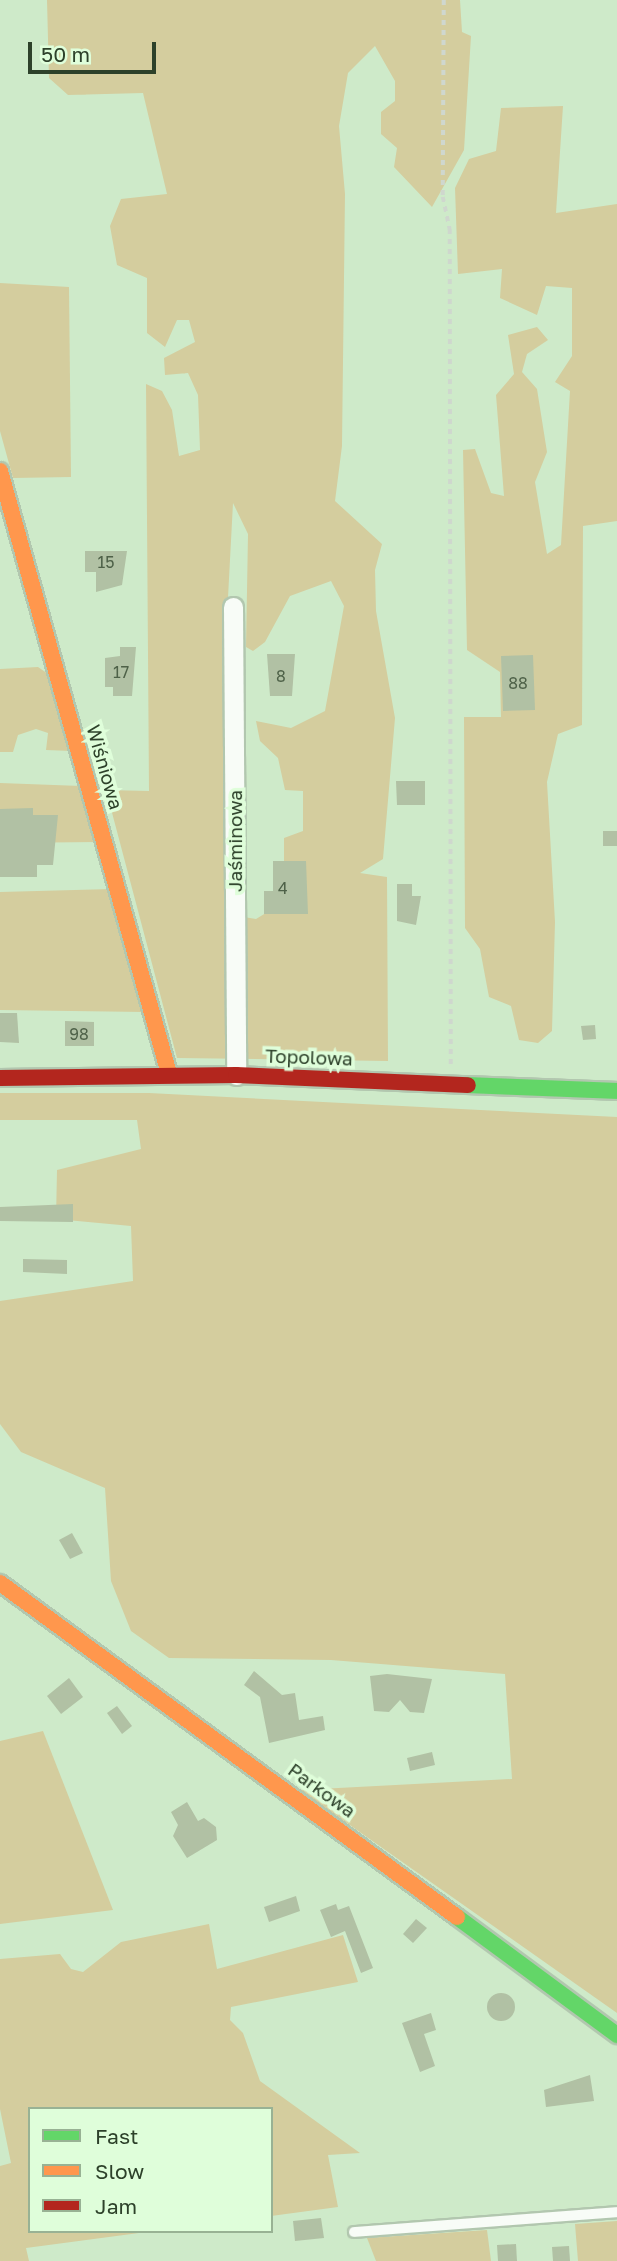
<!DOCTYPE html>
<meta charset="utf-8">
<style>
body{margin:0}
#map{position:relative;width:617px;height:2261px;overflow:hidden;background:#ceeac9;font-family:"Golos Text",sans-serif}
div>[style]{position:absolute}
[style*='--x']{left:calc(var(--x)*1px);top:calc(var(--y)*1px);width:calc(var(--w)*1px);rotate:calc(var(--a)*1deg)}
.green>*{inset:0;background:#d4cd9e}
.building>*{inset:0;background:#b1c1a4}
.round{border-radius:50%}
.path>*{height:3.5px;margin-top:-1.75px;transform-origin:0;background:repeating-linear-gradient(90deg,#cfd7ce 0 5px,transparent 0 10px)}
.roads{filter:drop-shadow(2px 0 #b2c7af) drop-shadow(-2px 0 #b2c7af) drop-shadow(0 2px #b2c7af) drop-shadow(0 -2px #b2c7af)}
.lane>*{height:10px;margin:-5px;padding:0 5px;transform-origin:5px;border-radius:5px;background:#f8fcf7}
.street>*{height:19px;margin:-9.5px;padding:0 9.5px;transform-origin:9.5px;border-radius:9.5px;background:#f8fcf7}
.fast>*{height:16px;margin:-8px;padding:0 8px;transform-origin:8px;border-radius:8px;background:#63d668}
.slow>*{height:16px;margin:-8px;padding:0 8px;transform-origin:8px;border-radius:8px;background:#ff974d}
.jam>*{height:16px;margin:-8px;padding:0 8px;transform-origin:8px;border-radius:8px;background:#b3261e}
span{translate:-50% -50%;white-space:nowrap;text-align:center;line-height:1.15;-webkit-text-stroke:7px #dffeda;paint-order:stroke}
.number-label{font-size:16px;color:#4e6148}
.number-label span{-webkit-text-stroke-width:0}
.street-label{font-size:19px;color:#2d412a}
.legend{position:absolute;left:28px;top:2107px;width:245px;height:126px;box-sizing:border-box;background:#dffeda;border:2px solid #98b294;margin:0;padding:9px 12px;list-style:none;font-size:21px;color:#2d412a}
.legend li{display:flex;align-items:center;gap:14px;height:35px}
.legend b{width:35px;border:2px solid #98b294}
.scale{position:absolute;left:28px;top:42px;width:128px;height:32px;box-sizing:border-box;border:4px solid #2d412a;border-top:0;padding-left:9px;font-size:21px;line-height:24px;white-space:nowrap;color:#2d412a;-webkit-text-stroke:5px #dffeda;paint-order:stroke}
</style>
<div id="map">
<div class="green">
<i style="clip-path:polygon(evenodd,47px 0,460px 0,462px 32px,471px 36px,464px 150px,432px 207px,394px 167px,397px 148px,381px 134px,381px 112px,395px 101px,395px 81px,375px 46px,348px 73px,339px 126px,345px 194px,342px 446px,335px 501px,382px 544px,375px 570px,376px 611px,395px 718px,383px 859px,360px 873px,387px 877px,388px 1061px,177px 1058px,106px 790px,149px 791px,146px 384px,162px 391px,172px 410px,179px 456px,200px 450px,198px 395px,188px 373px,165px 375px,164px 358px,195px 342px,189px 320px,177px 320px,165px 347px,147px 333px,147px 278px,117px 265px,110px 226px,121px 199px,167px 194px,143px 93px,68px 95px,49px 78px,47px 0,233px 503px,248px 534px,246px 647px,253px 651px,265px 642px,290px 596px,331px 581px,344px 606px,325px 711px,291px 728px,256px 721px,260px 741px,278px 758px,285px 790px,303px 791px,303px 831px,284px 838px,284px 902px,256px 919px,231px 915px,224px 673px,233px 503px)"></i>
<i style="clip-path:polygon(563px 106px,556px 213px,617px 204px,617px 521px,583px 526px,582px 725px,558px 734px,547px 782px,555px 922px,552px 1031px,538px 1043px,519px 1040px,511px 1006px,489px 997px,480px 949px,465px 928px,464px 717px,501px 717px,500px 672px,467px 650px,463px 450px,475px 449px,491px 493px,504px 496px,496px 395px,514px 374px,508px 335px,537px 327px,548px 340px,527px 354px,522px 372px,537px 389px,547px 452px,535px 482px,547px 554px,561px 545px,570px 391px,555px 382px,572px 356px,572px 288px,546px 286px,537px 315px,500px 298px,502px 269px,458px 274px,455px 188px,469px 159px,496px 151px,501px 108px)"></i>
<i style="clip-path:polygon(0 283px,69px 287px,71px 477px,13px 478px,0 431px)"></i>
<i style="clip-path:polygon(38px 667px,51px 676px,72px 751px,46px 750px,48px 733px,36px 729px,18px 735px,13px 752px,0 752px,0 669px)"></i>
<i style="clip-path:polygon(0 783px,81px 786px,98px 842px,0 843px)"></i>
<i style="clip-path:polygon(112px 889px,144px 1012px,0 1010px,0 892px)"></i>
<i style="clip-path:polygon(0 1093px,149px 1093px,617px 1117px,617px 2013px,300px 1790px,512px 1779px,505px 1674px,331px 1660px,169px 1658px,131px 1631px,111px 1581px,105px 1488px,21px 1452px,0 1424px,0 1301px,133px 1281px,131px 1226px,56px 1219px,57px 1170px,141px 1149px,137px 1120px,0 1120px)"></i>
<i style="clip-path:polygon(43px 1731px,113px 1910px,0 1924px,0 1741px)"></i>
<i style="clip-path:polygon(209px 1924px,217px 1969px,343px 1935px,358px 1982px,231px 2007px,230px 2020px,243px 2033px,260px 2081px,360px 2153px,328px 2155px,338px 2207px,271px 2216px,271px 2109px,30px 2109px,30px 2231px,154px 2231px,26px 2248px,29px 2261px,0 2261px,0 2166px,11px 2163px,0 2109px,0 1959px,60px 1954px,71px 1969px,83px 1972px,121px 1942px)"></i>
<i style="clip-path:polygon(617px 2221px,617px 2261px,578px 2261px,575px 2224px)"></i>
<i style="clip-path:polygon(487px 2230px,491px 2261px,376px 2261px,367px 2238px)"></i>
</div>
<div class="building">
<i style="clip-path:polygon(85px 551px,127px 551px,122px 585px,96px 592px,96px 572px,85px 572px)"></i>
<i style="clip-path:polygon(120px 647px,136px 647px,132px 696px,113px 696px,113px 687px,105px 687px,105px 658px,120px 656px)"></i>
<i style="clip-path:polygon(267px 654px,295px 654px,292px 696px,270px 696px)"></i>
<i style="clip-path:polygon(533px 655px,535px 710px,503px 711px,501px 656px)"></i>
<i style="clip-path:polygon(396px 781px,425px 781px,425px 805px,397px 805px)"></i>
<i style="clip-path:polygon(33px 808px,33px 815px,58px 815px,53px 865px,37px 865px,37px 877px,0 877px,0 809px)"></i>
<i style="clip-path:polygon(603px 831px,617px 831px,617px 846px,603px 846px)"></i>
<i style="clip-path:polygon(273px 861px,306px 861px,308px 914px,264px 914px,264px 891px,273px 891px)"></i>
<i style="clip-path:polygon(397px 884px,412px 884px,412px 896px,421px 896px,416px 925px,397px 921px)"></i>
<i style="clip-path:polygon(0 1013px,17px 1013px,19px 1043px,0 1042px)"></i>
<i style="clip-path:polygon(65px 1021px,94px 1022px,94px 1046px,65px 1046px)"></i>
<i style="clip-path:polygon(595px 1025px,596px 1039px,583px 1040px,581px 1026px)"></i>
<i style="clip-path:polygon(73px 1204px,73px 1222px,0 1221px,0 1207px)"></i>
<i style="clip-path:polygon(23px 1259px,67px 1260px,67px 1274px,23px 1272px)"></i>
<i style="clip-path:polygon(72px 1533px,83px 1553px,70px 1559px,59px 1540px)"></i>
<i style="clip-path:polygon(254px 1671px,282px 1695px,295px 1693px,299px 1720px,323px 1716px,325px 1730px,269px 1743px,260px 1697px,244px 1685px)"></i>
<i style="clip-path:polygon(387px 1674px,432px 1679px,424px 1713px,410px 1712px,400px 1700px,389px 1712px,374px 1711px,370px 1676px)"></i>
<i style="clip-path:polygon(69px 1678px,83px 1697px,61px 1714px,47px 1696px)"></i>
<i style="clip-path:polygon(117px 1706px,132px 1726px,122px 1734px,107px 1713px)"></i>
<i style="clip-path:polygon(432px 1752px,435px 1765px,410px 1771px,407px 1758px)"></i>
<i style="clip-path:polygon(187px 1802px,198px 1821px,204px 1818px,216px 1827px,217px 1840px,187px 1858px,173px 1836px,178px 1825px,171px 1812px)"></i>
<i style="clip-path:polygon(296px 1896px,300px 1911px,269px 1922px,264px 1907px)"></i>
<i style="clip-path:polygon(336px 1904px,338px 1910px,349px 1906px,373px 1968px,361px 1973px,345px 1931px,331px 1937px,320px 1910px)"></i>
<i style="clip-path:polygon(416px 1919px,427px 1928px,413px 1943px,403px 1934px)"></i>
<i class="round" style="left:487px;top:1993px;width:28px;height:28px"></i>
<i style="clip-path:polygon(431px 2013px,436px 2030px,424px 2034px,435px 2066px,420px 2072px,402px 2023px)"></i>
<i style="clip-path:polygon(590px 2075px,594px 2101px,546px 2107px,544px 2090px)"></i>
<i style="clip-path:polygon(321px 2218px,324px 2238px,295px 2241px,293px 2221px)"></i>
<i style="clip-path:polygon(516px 2244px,517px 2261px,498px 2261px,497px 2245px)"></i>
<i style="clip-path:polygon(569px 2246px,570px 2261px,553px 2261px,552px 2247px)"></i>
</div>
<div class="path">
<i style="--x:444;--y:0;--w:197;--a:90.3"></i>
<i style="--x:443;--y:197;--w:33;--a:78"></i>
<i style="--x:450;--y:229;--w:836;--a:89.93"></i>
</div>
<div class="roads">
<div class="lane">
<i style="--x:354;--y:2232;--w:264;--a:-4.3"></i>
</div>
<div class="street">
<i style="--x:233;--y:607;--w:468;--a:89.6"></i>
</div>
<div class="fast">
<i style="--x:468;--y:1085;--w:149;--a:2.3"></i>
<i style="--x:457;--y:1917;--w:199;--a:36.4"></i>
</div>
<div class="slow">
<i style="--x:0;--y:471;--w:626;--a:74.34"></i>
<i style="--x:0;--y:1583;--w:566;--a:36.16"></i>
</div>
<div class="jam">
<i style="--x:0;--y:1078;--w:236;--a:-0.7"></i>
<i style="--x:236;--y:1075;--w:232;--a:2.5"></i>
</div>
</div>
<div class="number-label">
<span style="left:106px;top:562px">15</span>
<span style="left:121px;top:672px">17</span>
<span style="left:281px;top:676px">8</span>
<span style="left:518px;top:683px">88</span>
<span style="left:283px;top:888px">4</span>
<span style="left:79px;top:1034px">98</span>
</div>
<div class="street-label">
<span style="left:105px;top:767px;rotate:74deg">Wiśniowa</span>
<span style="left:235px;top:841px;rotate:-90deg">Jaśminowa</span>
<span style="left:309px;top:1057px;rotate:2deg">Topolowa</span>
<span style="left:322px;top:1790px;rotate:36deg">Parkowa</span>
</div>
<ul class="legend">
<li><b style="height:9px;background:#63d668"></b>Fast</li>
<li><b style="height:9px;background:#ff974d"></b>Slow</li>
<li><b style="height:9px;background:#b3261e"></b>Jam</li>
</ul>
<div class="scale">50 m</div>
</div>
